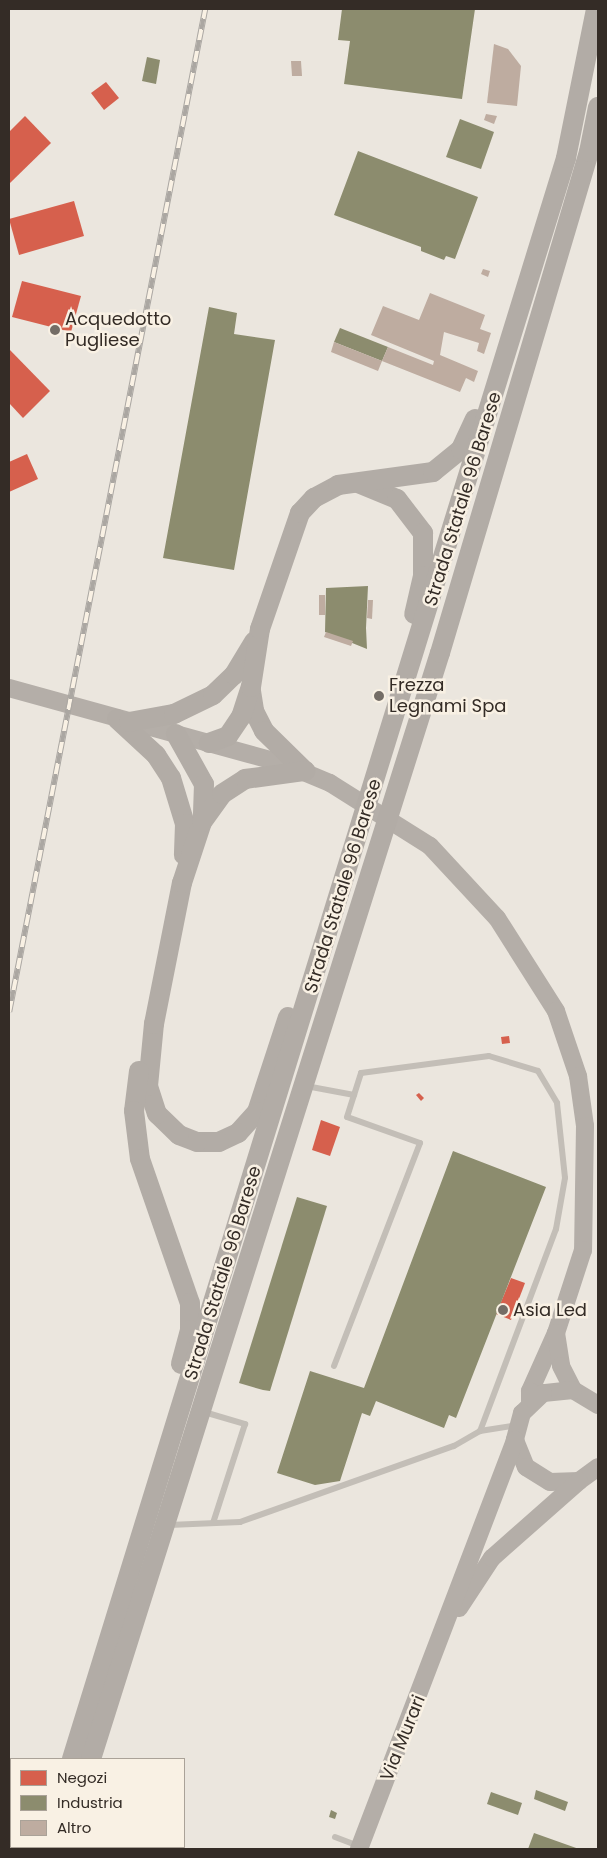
<!DOCTYPE html>
<style>
body{margin:0}
#map{position:relative;width:607px;height:1858px;overflow:hidden;background:#ebe6de;font-family:Poppins,sans-serif}
div>[style]{position:absolute}
[style*='--x']{left:calc(var(--x)*1px);top:calc(var(--y)*1px);width:calc(var(--w)*1px);rotate:calc(var(--a)*1deg)}
.shops>*{inset:0;background:#d6604d}
.industry>*{inset:0;background:#8c8c6e}
.building>*{inset:0;background:#beaca0}
.lane>*{height:6px;margin:-3px;padding:0 3px;transform-origin:3px;border-radius:3px;background:#c3beb7}
.secondary>*{height:18px;margin:-9px;padding:0 9px;transform-origin:9px;border-radius:9px;background:#b4aea8}
.primary>*{height:20px;margin:-10px;padding:0 10px;transform-origin:10px;border-radius:10px;background:#b2aca6}
.rail>*{height:5.5px;margin-top:-2.75px;transform-origin:0;background:repeating-linear-gradient(90deg,#f9f1e4 0 11px,#aba7a2 0 22px);box-sizing:border-box;border-block:1px solid #aba7a2}
.dots>*{width:14px;height:14px;translate:-50% -50%;box-sizing:border-box;border:2px solid #f9f1e4;border-radius:50%}
span{translate:-50% -50%;white-space:nowrap;text-align:center;line-height:1.15;-webkit-text-stroke:5px #f9f1e4;paint-order:stroke}
.poi-label{font-size:18px;color:#342c26}
.left{translate:0 -50%;text-align:left}
.street-label{font-size:18px;color:#342c26}
.frame{position:absolute;inset:0;border:10px solid #342c26;pointer-events:none}
.legend{position:absolute;left:10px;top:1758px;width:175px;height:90px;box-sizing:border-box;background:#f9f1e4;border:1px solid #aaa298;margin:0;padding:6px 9px;list-style:none;font-size:15px;color:#342c26}
.legend li{display:flex;align-items:center;gap:10px;height:25px}
.legend b{width:25px;border:1px solid #aaa298}
</style>
<div id="map">
<div class="shops">
<i style="clip-path:polygon(106px 82px,119px 98px,104px 110px,91px 93px)"></i>
<i style="clip-path:polygon(25px 116px,51px 143px,9px 184px,9px 132px)"></i>
<i style="clip-path:polygon(74px 201px,84px 236px,19px 255px,9px 219px)"></i>
<i style="clip-path:polygon(22px 281px,81px 296px,71px 332px,12px 317px)"></i>
<i style="clip-path:polygon(9px 349px,50px 391px,23px 418px,9px 403px)"></i>
<i style="clip-path:polygon(27px 454px,38px 479px,9px 492px,9px 462px)"></i>
<i style="clip-path:polygon(509px 1036px,510px 1043px,502px 1044px,501px 1037px)"></i>
<i style="clip-path:polygon(419px 1093px,424px 1098px,421px 1101px,416px 1095px)"></i>
<i style="clip-path:polygon(321px 1120px,340px 1127px,330px 1156px,312px 1150px)"></i>
<i style="clip-path:polygon(511px 1278px,525px 1283px,511px 1320px,496px 1314px)"></i>
</div>
<div class="industry">
<i style="clip-path:polygon(342px 9px,475px 9px,462px 99px,344px 84px,350px 41px,338px 40px)"></i>
<i style="clip-path:polygon(147px 57px,160px 60px,156px 84px,142px 81px)"></i>
<i style="clip-path:polygon(460px 119px,494px 132px,481px 169px,446px 157px)"></i>
<i style="clip-path:polygon(358px 151px,478px 197px,455px 259px,446px 256px,444px 260px,421px 251px,421px 247px,334px 215px)"></i>
<i style="clip-path:polygon(209px 307px,237px 313px,234px 334px,275px 340px,234px 570px,163px 558px)"></i>
<i style="clip-path:polygon(340px 328px,388px 347px,382px 361px,334px 342px)"></i>
<i style="clip-path:polygon(368px 586px,366px 628px,367px 649px,325px 632px,326px 588px)"></i>
<i style="clip-path:polygon(453px 1151px,546px 1187px,456px 1418px,449px 1415px,444px 1428px,376px 1401px,370px 1416px,362px 1413px,340px 1481px,315px 1485px,277px 1473px,310px 1371px,364px 1388px)"></i>
<i style="clip-path:polygon(297px 1197px,327px 1206px,270px 1391px,263px 1390px,239px 1383px)"></i>
<i style="clip-path:polygon(536px 1790px,568px 1802px,565px 1811px,534px 1799px)"></i>
<i style="clip-path:polygon(491px 1792px,522px 1803px,518px 1815px,487px 1804px)"></i>
<i style="clip-path:polygon(331px 1810px,337px 1813px,335px 1819px,329px 1817px)"></i>
<i style="clip-path:polygon(534px 1833px,579px 1849px,528px 1849px)"></i>
</div>
<div class="building">
<i style="clip-path:polygon(494px 44px,508px 49px,521px 66px,517px 106px,487px 103px)"></i>
<i style="clip-path:polygon(291px 61px,301px 61px,302px 76px,292px 76px)"></i>
<i style="clip-path:polygon(486px 114px,497px 116px,494px 124px,484px 120px)"></i>
<i style="clip-path:polygon(483px 269px,490px 271px,488px 277px,481px 274px)"></i>
<i style="clip-path:polygon(430px 293px,485px 315px,480px 329px,491px 333px,484px 354px,477px 351px,479px 343px,444px 332px,440px 355px,478px 371px,474px 382px,466px 378px,460px 392px,382px 361px,388px 347px,433px 365px,434px 361px,371px 335px,383px 306px,419px 320px)"></i>
<i style="clip-path:polygon(334px 342px,382px 361px,378px 371px,331px 352px)"></i>
<i style="clip-path:polygon(319px 595px,325px 595px,325px 615px,319px 615px)"></i>
<i style="clip-path:polygon(368px 600px,373px 600px,372px 619px,367px 618px)"></i>
<i style="clip-path:polygon(326px 632px,353px 641px,351px 646px,324px 637px)"></i>
</div>
<div class="lane">
<i style="--x:306;--y:1086;--w:49;--a:10.6"></i>
<i style="--x:334;--y:1366;--w:239;--a:-68.9"></i>
<i style="--x:420;--y:1143;--w:77;--a:-160.4"></i>
<i style="--x:347;--y:1117;--w:46;--a:-72.3"></i>
<i style="--x:361;--y:1073;--w:129;--a:-7.6"></i>
<i style="--x:489;--y:1056;--w:51;--a:17"></i>
<i style="--x:538;--y:1071;--w:37;--a:59"></i>
<i style="--x:557;--y:1103;--w:75;--a:83.9"></i>
<i style="--x:565;--y:1178;--w:52;--a:100"></i>
<i style="--x:556;--y:1229;--w:216;--a:110.6"></i>
<i style="--x:480;--y:1431;--w:36;--a:-9"></i>
<i style="--x:204;--y:1412;--w:43;--a:16.3"></i>
<i style="--x:245;--y:1424;--w:104;--a:107.9"></i>
<i style="--x:169;--y:1525;--w:71;--a:-2.4"></i>
<i style="--x:240;--y:1522;--w:227;--a:-19.6"></i>
<i style="--x:454;--y:1446;--w:30;--a:-30"></i>
<i style="--x:335;--y:1837;--w:26;--a:21"></i>
</div>
<div class="secondary">
<i style="--x:9;--y:688;--w:283;--a:15.4"></i>
<i style="--x:282;--y:763;--w:52;--a:22.6"></i>
<i style="--x:330;--y:783;--w:118;--a:32.2"></i>
<i style="--x:430;--y:846;--w:98;--a:47.1"></i>
<i style="--x:497;--y:918;--w:110;--a:57.6"></i>
<i style="--x:556;--y:1011;--w:69;--a:71.3"></i>
<i style="--x:578;--y:1076;--w:50;--a:82"></i>
<i style="--x:585;--y:1126;--w:124;--a:90.9"></i>
<i style="--x:583;--y:1250;--w:87;--a:108"></i>
<i style="--x:556;--y:1333;--w:64;--a:114.1"></i>
<i style="--x:530;--y:1391;--w:10;--a:90"></i>
<i style="--x:556;--y:1333;--w:33;--a:81"></i>
<i style="--x:561;--y:1366;--w:27;--a:63"></i>
<i style="--x:598;--y:1405;--w:29;--a:-149"></i>
<i style="--x:573;--y:1390;--w:30;--a:174"></i>
<i style="--x:543;--y:1393;--w:29;--a:136"></i>
<i style="--x:522;--y:1413;--w:28;--a:105"></i>
<i style="--x:515;--y:1440;--w:29;--a:68"></i>
<i style="--x:526;--y:1467;--w:28;--a:32"></i>
<i style="--x:550;--y:1482;--w:29;--a:-2"></i>
<i style="--x:579;--y:1481;--w:24;--a:-36"></i>
<i style="--x:459;--y:1608;--w:60;--a:-56.6"></i>
<i style="--x:492;--y:1558;--w:116;--a:-41.5"></i>
<i style="--x:359;--y:1849;--w:438;--a:-69.1"></i>
</div>
<div class="primary">
<i style="--x:358;--y:483;--w:42;--a:22.3"></i>
<i style="--x:397;--y:499;--w:43;--a:52.6"></i>
<i style="--x:423;--y:533;--w:43;--a:90"></i>
<i style="--x:423;--y:576;--w:39;--a:103"></i>
<i style="--x:251;--y:691;--w:20;--a:81"></i>
<i style="--x:254;--y:711;--w:22;--a:63"></i>
<i style="--x:264;--y:731;--w:57;--a:44.3"></i>
<i style="--x:117;--y:719;--w:53;--a:42.7"></i>
<i style="--x:156;--y:755;--w:27;--a:57"></i>
<i style="--x:171;--y:778;--w:48;--a:73.1"></i>
<i style="--x:185;--y:824;--w:31;--a:92"></i>
<i style="--x:129;--y:722;--w:46;--a:-10.1"></i>
<i style="--x:174;--y:714;--w:43;--a:-26"></i>
<i style="--x:213;--y:695;--w:29;--a:-44"></i>
<i style="--x:234;--y:675;--w:39;--a:-59"></i>
<i style="--x:176;--y:734;--w:57;--a:60.8"></i>
<i style="--x:204;--y:784;--w:34;--a:92"></i>
<i style="--x:209;--y:743;--w:20;--a:-20"></i>
<i style="--x:228;--y:736;--w:23;--a:-56"></i>
<i style="--x:241;--y:717;--w:32;--a:-72"></i>
<i style="--x:251;--y:687;--w:59;--a:-81.2"></i>
<i style="--x:260;--y:629;--w:123;--a:-71"></i>
<i style="--x:300;--y:513;--w:21;--a:-47"></i>
<i style="--x:314;--y:498;--w:27;--a:-28"></i>
<i style="--x:338;--y:485;--w:96;--a:-7.8"></i>
<i style="--x:433;--y:472;--w:36;--a:-39"></i>
<i style="--x:461;--y:449;--w:33;--a:-65"></i>
<i style="--x:288;--y:1017;--w:100;--a:108.1"></i>
<i style="--x:257;--y:1112;--w:28;--a:132"></i>
<i style="--x:238;--y:1133;--w:21;--a:155"></i>
<i style="--x:219;--y:1142;--w:22;--a:180"></i>
<i style="--x:197;--y:1142;--w:19;--a:-159"></i>
<i style="--x:179;--y:1135;--w:30;--a:-136"></i>
<i style="--x:157;--y:1114;--w:29;--a:-108"></i>
<i style="--x:148;--y:1086;--w:62;--a:-84.5"></i>
<i style="--x:154;--y:1024;--w:144;--a:-78.8"></i>
<i style="--x:182;--y:883;--w:64;--a:-71.8"></i>
<i style="--x:202;--y:822;--w:34;--a:-54"></i>
<i style="--x:222;--y:794;--w:27;--a:-33"></i>
<i style="--x:245;--y:779;--w:61;--a:-7.6"></i>
<i style="--x:139;--y:1071;--w:40;--a:97.1"></i>
<i style="--x:134;--y:1111;--w:48;--a:82.9"></i>
<i style="--x:140;--y:1159;--w:152;--a:70.9"></i>
<i style="--x:190;--y:1303;--w:27;--a:90"></i>
<i style="--x:190;--y:1330;--w:35;--a:105"></i>
<i style="--x:72;--y:1759;--w:1675;--a:-72.85"></i>
<i style="--x:566;--y:158;--w:152;--a:-78.6"></i>
<i style="--x:91;--y:1759;--w:1160;--a:-72.49"></i>
<i style="--x:440;--y:653;--w:523;--a:-73.44"></i>
<i style="--x:589;--y:152;--w:46;--a:-78.7"></i>
<i style="--x:44;--y:1849;--w:2;--a:-63"></i>
<i style="--x:64;--y:1849;--w:2;--a:-63"></i>
</div>
<div class="rail">
<i style="--x:9;--y:1012;--w:1022;--a:-78.94"></i>
</div>
<div class="dots">
<i style="left:55px;top:330px;background:#746d66"></i>
<i style="left:379px;top:696px;background:#746d66"></i>
<i style="left:503px;top:1310px;background:#746d66"></i>
</div>
<div class="poi-label">
<span class="left" style="left:65px;top:330px">Acquedotto<br>Pugliese</span>
<span class="left" style="left:389px;top:696px">Frezza<br>Legnami Spa</span>
<span class="left" style="left:513px;top:1310px">Asia Led</span>
</div>
<div class="street-label">
<span style="left:463px;top:499px;rotate:-73deg">Strada Statale 96 Barese</span>
<span style="left:343px;top:886px;rotate:-73deg">Strada Statale 96 Barese</span>
<span style="left:223px;top:1273px;rotate:-73deg">Strada Statale 96 Barese</span>
<span style="left:403px;top:1738px;rotate:-68deg">Via Murari</span>
</div>
<div class="frame"></div>
<ul class="legend">
<li><b style="height:14px;background:#d6604d"></b>Negozi</li>
<li><b style="height:14px;background:#8c8c6e"></b>Industria</li>
<li><b style="height:14px;background:#beaca0"></b>Altro</li>
</ul>
</div>
